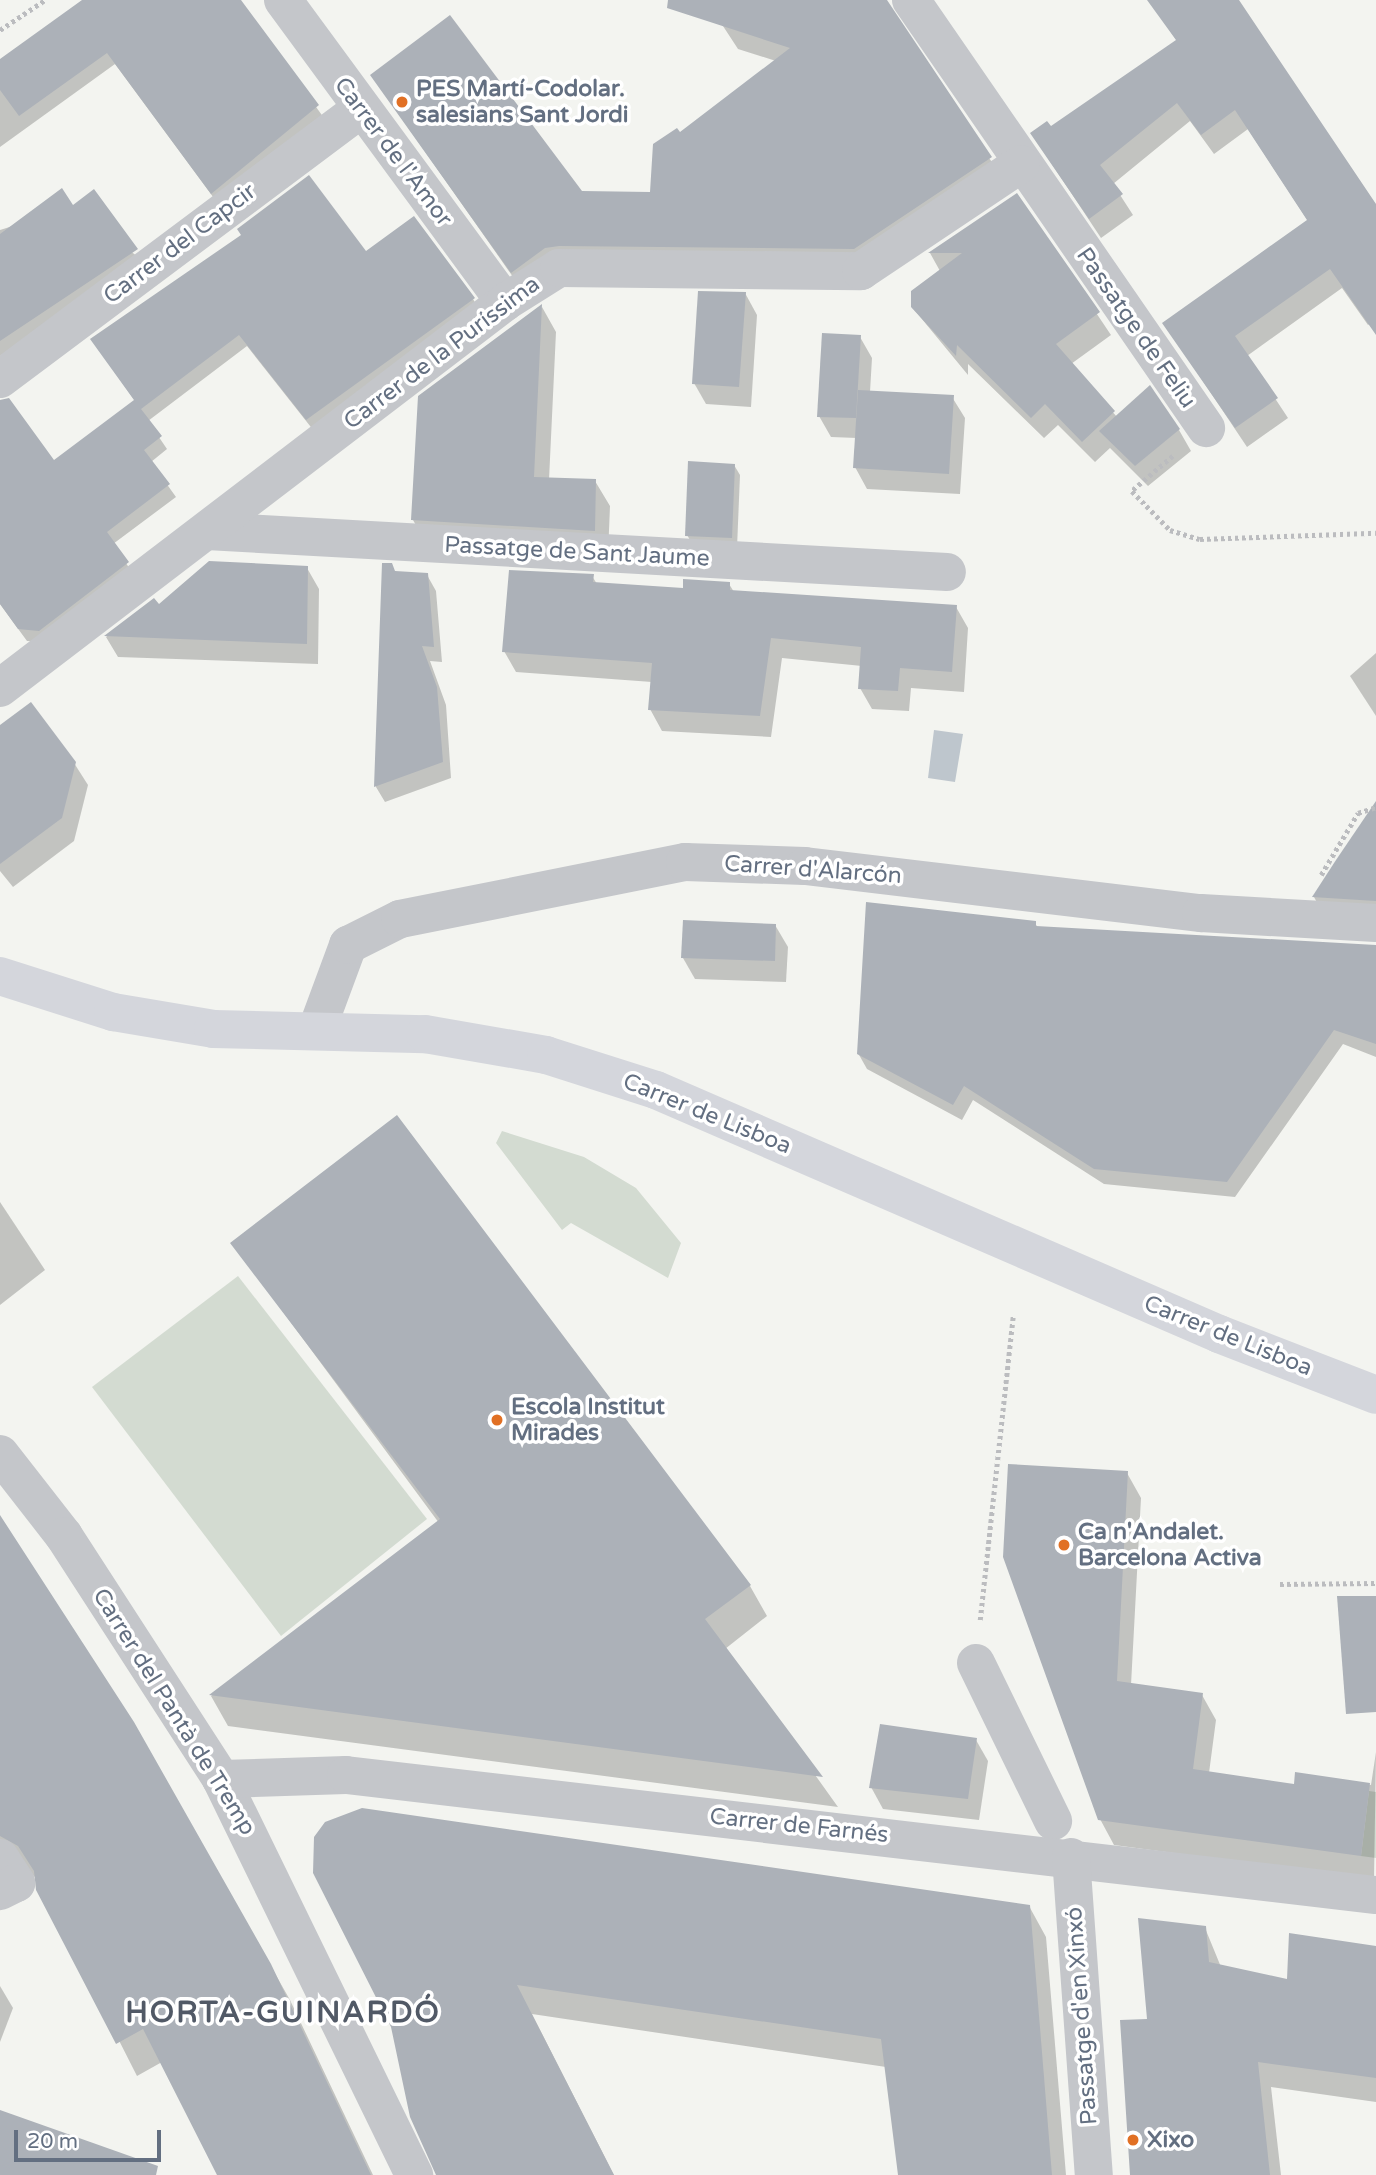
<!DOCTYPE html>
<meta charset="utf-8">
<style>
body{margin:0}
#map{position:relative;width:1376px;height:2175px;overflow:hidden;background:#f3f4f0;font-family:"Varela Round",sans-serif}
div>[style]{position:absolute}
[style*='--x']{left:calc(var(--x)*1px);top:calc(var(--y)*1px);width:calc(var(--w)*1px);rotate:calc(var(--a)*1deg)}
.green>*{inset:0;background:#d3dbd1}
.water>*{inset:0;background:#bec6cd}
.shadow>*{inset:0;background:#0003}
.building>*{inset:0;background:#acb1b8}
.path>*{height:4.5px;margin-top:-2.25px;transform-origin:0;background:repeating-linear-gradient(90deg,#bbbcbf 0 3.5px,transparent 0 7px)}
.street>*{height:38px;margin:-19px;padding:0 19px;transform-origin:19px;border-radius:19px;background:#c4c6ca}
.secondary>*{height:38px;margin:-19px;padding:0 19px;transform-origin:19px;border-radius:19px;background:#d4d6dc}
.dots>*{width:19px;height:19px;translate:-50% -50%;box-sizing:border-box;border:4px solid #fff;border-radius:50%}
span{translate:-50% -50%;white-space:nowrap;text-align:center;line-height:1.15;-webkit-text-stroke:7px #fff;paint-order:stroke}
.poi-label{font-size:23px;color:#636f81;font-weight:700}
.left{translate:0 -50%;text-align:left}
.street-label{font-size:23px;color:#636f81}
.district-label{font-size:30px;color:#515966;font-weight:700;letter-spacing:2px}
.scale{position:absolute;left:14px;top:2130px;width:147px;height:32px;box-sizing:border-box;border:4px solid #636f81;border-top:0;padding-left:9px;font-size:21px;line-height:24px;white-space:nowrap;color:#636f81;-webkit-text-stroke:5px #fff;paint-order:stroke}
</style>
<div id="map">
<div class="green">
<i style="clip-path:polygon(502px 1131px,584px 1157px,636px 1188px,681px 1243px,668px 1278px,571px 1223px,562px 1230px,496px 1143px)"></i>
<i style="clip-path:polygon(238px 1276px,427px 1519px,281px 1636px,92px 1387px)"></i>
<i style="clip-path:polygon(1369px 1791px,1376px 1792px,1376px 1858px,1361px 1856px)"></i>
</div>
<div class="water">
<i style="clip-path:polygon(934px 730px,963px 734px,955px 782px,928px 778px)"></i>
</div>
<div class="shadow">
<i style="clip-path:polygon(83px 0,239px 0,324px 118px,219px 205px,115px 64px,0 147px,0 61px)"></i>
<i style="clip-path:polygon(706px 0,882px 0,1004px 180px,868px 271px,558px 271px,525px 294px,372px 76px,581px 193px,652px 194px,680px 134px,776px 61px,738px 49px)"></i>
<i style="clip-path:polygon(1149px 0,1237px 0,1376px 205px,1376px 319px,1368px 325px,1342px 288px,1247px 356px,1288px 418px,1247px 447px,1164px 323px,1308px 221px,1248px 129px,1214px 154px,1190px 121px,1113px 184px,1133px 215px,1101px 238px,1032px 134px,1050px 128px,1177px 41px)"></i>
<i style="clip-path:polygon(1017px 195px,1111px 335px,1071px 364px,1117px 417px,1179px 430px,1191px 451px,1148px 486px,1110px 448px,1095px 462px,1058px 425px,1044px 438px,968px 364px,968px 375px,912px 307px,940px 271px,930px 253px)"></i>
<i style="clip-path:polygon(73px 207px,142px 260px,0 356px,0 230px)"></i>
<i style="clip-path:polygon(366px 253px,473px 299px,480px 311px,314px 431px,247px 346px,148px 421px,167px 449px,151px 462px,176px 497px,113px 544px,134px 575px,46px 642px,27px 641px,0 604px,0 417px,54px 462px,135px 401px,92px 340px)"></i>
<i style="clip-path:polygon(745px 293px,757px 315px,751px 407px,706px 404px,694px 383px)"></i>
<i style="clip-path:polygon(542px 307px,556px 332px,549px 480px,595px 481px,610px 506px,608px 555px,427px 545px,413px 520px)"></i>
<i style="clip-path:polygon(860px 337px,872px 358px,870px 392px,952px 397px,965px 418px,960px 494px,867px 489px,855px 467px,857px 438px,831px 437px,819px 416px)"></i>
<i style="clip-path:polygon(734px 465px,740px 475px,737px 548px,693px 545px,687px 535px)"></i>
<i style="clip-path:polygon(384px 564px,396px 573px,427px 575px,436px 591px,442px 662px,430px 661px,446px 705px,451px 778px,385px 802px,376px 787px)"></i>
<i style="clip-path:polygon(307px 568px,319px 589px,318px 664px,118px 657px,106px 637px,154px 600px,159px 607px)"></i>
<i style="clip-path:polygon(592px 576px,597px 584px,685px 589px,729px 584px,734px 592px,956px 607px,968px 628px,964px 692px,911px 688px,909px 711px,872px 709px,860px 688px,862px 666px,782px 658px,771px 737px,662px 731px,650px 709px,652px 682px,516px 672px,504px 651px)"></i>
<i style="clip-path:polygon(1376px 653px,1376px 716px,1350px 676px)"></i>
<i style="clip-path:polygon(0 727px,74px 763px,88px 785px,74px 841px,13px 887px,0 871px)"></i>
<i style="clip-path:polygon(1366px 819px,1376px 826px,1376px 927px,1329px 925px,1314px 897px)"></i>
<i style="clip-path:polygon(1035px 923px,1038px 928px,1376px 947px,1376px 1057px,1343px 1044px,1235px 1197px,1104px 1184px,973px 1100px,962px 1120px,867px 1069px,858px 1053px)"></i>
<i style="clip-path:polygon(775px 925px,788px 947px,786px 982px,695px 979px,683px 958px)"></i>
<i style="clip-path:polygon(0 1202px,45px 1270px,0 1305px)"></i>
<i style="clip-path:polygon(233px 1244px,750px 1586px,767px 1616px,725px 1649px,838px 1807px,228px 1726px,211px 1696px,439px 1523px)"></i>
<i style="clip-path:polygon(1127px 1473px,1141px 1498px,1131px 1685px,1202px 1695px,1216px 1720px,1209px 1773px,1295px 1786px,1297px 1774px,1371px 1785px,1376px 1752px,1374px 1880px,1114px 1845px,1100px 1819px)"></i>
<i style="clip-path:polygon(0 1526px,133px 1723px,290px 2000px,373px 2175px,219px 2175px,162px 2062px,137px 2076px,37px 1879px,0 1844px)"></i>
<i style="clip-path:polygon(976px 1740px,988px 1761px,979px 1820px,883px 1809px,871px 1787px)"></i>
<i style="clip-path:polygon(362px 1810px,1029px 1906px,1046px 1937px,1066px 2175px,899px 2175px,886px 2067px,532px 2014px,614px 2175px,443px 2175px)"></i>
<i style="clip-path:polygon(1205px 1928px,1221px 1967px,1289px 1982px,1376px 1948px,1376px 2102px,1271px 2087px,1281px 2175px,1132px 2175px,1149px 2021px)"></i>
<i style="clip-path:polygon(0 1986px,13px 2008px,0 2042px)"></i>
</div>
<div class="building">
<i style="clip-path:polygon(82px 0,241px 0,319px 105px,211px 194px,107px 53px,19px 116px,0 90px,0 59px)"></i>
<i style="clip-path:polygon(668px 0,887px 0,992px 157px,854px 249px,559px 246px,545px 248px,511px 273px,370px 75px,450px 15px,582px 191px,650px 192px,653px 144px,677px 128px,680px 132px,790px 48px,667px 8px)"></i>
<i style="clip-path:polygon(1147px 0,1239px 0,1376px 204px,1376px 335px,1330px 269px,1235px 336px,1278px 398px,1235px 428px,1162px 323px,1307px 220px,1235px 110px,1201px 135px,1177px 103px,1100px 165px,1123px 194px,1089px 219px,1030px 133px,1047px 121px,1051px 126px,1176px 40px)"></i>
<i style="clip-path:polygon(309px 175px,366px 251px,414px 216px,475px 298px,306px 420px,239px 335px,141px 409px,162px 436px,144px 450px,170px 484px,107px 532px,129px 562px,39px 631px,18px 629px,0 604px,0 400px,9px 398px,54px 460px,134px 400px,90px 339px,241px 235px,237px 229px)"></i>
<i style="clip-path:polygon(62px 188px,73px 205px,94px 189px,138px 249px,0 341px,0 234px)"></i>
<i style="clip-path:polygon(1017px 193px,1100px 312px,1056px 344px,1115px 411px,1082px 442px,1045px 404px,1031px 418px,957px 345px,956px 356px,911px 307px,911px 291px,962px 253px,928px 253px)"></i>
<i style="clip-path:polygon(698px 291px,746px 292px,739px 387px,692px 384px)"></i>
<i style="clip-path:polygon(542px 304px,534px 477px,596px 479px,595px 531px,411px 520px,418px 396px)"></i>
<i style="clip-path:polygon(822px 333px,861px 335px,856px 418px,817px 417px)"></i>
<i style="clip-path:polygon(1150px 385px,1180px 429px,1135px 466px,1099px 431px)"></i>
<i style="clip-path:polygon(858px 390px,954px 395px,949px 474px,853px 468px)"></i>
<i style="clip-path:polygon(688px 461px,735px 464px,732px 538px,685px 536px)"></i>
<i style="clip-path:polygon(209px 561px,308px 566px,307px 644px,104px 636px,154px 598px,159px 604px)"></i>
<i style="clip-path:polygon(382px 563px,392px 563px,395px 571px,428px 573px,434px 647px,422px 646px,437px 687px,443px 762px,374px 787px)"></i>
<i style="clip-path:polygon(509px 570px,594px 574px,593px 582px,683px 588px,683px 579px,730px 582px,730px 590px,957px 605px,952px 672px,900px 668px,898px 691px,858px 689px,861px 647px,771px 638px,760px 716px,648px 710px,652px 663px,502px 652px)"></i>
<i style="clip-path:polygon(31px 702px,76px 762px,62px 818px,0 864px,0 725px)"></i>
<i style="clip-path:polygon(1376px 801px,1376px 901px,1312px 897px,1336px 860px)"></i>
<i style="clip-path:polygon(866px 902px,1036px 921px,1036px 926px,1376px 945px,1376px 1044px,1334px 1030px,1227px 1182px,1094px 1169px,964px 1086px,953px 1105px,857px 1054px)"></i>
<i style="clip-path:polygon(683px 920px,776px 924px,775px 961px,681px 958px)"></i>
<i style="clip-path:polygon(397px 1115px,751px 1585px,705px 1619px,823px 1777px,209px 1695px,440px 1519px,230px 1243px)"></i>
<i style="clip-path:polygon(1008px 1464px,1128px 1471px,1117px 1681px,1203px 1693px,1193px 1769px,1294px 1784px,1295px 1772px,1370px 1783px,1361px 1856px,1098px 1820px,1003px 1557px)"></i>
<i style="clip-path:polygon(0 1515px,134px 1722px,271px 1964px,371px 2175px,217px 2175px,143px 2029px,116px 2044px,36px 1890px,34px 1871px,18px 1846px,0 1836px)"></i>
<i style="clip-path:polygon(1337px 1596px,1376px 1596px,1376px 1712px,1346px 1714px)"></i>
<i style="clip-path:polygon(880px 1724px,977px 1738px,968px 1799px,869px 1788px)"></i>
<i style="clip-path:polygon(362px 1808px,1030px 1905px,1052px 2175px,898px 2175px,881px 2039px,517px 1985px,614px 2175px,436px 2175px,410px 2117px,391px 2027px,313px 1873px,314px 1837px,325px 1822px)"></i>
<i style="clip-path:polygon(1138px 1918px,1206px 1926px,1209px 1962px,1287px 1979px,1289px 1933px,1376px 1946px,1376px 2078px,1258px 2062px,1270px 2175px,1130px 2175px,1120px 2020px,1147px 2019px)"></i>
<i style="clip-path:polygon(0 2110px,158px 2166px,156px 2175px,0 2175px)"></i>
</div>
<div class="path">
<i style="--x:0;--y:30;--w:54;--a:-33.7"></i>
<i style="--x:1173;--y:456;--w:54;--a:139.5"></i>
<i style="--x:1132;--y:491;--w:54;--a:45.7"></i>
<i style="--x:1170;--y:530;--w:31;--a:17"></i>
<i style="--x:1200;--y:539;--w:176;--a:-2"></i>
<i style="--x:1321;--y:875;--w:72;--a:-59.2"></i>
<i style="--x:1358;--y:813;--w:19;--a:-18"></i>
<i style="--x:1280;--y:1584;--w:96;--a:-0.6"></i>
<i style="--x:980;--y:1620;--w:307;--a:-83.8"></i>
</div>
<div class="street">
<i style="--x:283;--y:0;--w:375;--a:53.7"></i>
<i style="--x:911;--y:0;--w:520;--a:55.42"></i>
<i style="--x:0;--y:379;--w:449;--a:-36.8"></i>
<i style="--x:207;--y:531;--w:741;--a:3.17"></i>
<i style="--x:0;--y:688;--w:636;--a:-37.39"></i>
<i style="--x:505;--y:302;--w:64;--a:-32.2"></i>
<i style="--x:559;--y:268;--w:302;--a:0.6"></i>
<i style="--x:861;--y:271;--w:192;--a:-33.8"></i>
<i style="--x:317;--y:1029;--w:90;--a:-69.7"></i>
<i style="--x:348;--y:945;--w:58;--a:-26.6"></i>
<i style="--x:400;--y:919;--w:291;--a:-11.3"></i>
<i style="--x:685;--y:862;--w:120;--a:1.9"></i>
<i style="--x:805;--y:866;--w:399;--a:6.8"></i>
<i style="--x:1201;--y:913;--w:175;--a:3.3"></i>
<i style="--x:0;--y:1454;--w:104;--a:52"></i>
<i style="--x:64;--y:1536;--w:289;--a:57.1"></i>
<i style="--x:221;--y:1779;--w:441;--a:64"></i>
<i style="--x:976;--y:1663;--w:176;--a:64"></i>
<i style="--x:221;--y:1779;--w:125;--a:-1.8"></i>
<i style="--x:346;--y:1775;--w:1037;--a:6.65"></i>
<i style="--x:1071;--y:1857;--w:319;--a:85.9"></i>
<i style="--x:0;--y:1858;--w:30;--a:57"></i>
<i style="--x:16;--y:1883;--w:18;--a:153"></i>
</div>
<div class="secondary">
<i style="--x:0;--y:976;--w:119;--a:17.7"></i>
<i style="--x:113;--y:1012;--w:101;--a:9.6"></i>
<i style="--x:213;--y:1029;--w:212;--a:1.4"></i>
<i style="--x:425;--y:1034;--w:123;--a:9.8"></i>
<i style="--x:546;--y:1055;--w:115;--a:17.7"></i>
<i style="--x:656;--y:1090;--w:614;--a:23.43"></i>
<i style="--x:1219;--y:1334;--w:168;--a:21.2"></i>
</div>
<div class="dots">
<i style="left:402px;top:102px;background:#e17024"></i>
<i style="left:497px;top:1420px;background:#e17024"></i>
<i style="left:1064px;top:1545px;background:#e17024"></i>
<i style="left:1133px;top:2140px;background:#e17024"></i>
</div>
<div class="poi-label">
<span class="left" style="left:416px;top:102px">PES Martí-Codolar.<br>salesians Sant Jordi</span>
<span class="left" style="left:511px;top:1420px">Escola Institut<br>Mirades</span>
<span class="left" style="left:1078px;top:1545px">Ca n'Andalet.<br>Barcelona Activa</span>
<span class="left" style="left:1147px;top:2140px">Xixo</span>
</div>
<div class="street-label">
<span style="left:393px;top:152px;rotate:53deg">Carrer de l'Amor</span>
<span style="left:180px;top:244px;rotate:-37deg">Carrer del Capcir</span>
<span style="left:1136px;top:328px;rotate:55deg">Passatge de Feliu</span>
<span style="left:442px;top:353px;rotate:-37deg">Carrer de la Puríssima</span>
<span style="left:577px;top:552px;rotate:3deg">Passatge de Sant Jaume</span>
<span style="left:813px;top:870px;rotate:4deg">Carrer d'Alarcón</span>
<span style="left:707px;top:1114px;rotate:22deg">Carrer de Lisboa</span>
<span style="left:1228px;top:1336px;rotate:22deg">Carrer de Lisboa</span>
<span style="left:174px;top:1712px;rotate:58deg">Carrer del Pantà de Tremp</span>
<span style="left:799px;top:1826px;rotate:6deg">Carrer de Farnés</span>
<span style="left:1082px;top:2016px;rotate:-94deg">Passatge d'en Xinxó</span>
</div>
<div class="district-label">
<span style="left:283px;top:2013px">HORTA-GUINARDÓ</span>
</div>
<div class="scale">20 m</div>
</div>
